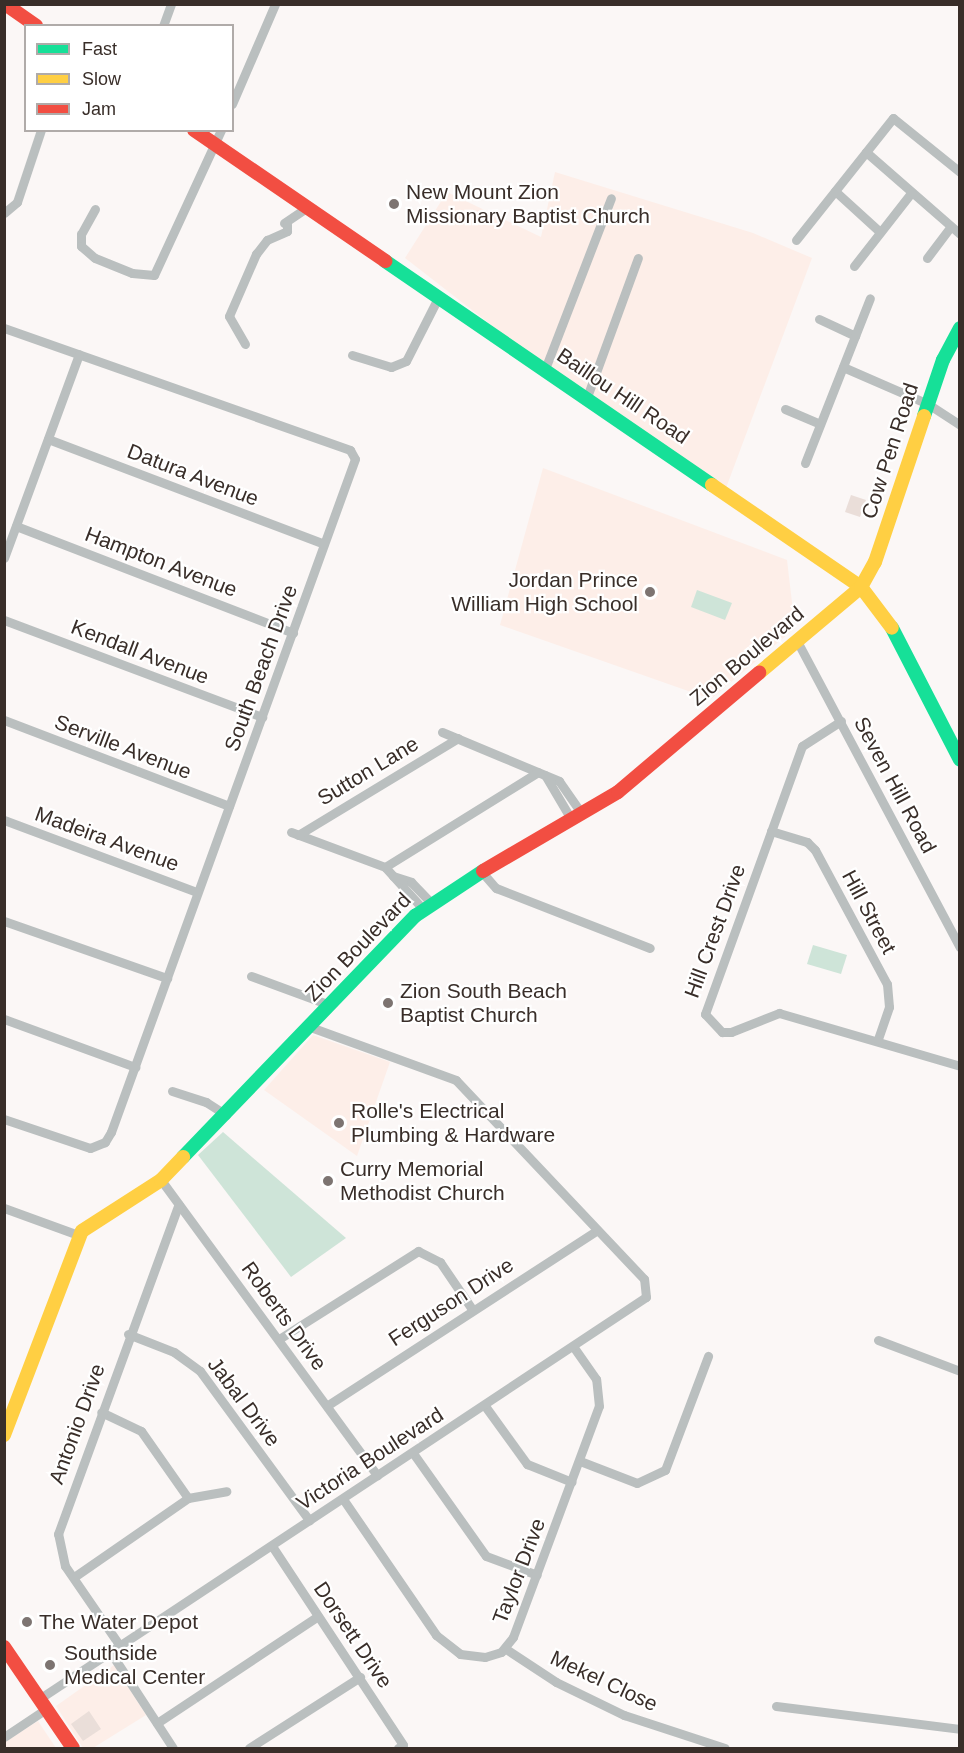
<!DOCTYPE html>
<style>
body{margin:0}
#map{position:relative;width:964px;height:1753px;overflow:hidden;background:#fbf7f6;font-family:Helvetica,sans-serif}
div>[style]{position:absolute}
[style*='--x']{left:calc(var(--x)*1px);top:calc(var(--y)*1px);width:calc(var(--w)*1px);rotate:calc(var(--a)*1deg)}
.built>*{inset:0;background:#fdeee8}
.green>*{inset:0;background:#cee4d8}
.building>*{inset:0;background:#eaded9}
.street>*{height:9px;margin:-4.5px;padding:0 4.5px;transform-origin:4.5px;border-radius:4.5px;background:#babfbf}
.fast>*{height:14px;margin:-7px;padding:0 7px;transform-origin:7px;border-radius:7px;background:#16e098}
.slow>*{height:14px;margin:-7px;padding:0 7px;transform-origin:7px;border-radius:7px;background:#ffcf43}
.jam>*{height:14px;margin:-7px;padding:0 7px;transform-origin:7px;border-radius:7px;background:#f24e42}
.dots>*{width:16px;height:16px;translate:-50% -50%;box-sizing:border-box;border:3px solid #fff;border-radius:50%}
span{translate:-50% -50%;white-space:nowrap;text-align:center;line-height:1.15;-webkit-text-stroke:4.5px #fff;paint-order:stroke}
.poi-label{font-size:21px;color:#392e29}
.left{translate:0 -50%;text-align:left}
.right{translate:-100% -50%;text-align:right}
.street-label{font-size:21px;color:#392e29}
.frame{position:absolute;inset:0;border:6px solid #392e29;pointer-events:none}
.legend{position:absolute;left:24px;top:24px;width:210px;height:108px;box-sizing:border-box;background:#fff;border:2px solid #b0aba9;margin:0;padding:8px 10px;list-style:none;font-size:18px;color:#392e29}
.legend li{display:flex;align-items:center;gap:12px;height:30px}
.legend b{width:30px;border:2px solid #b0aba9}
</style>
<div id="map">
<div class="built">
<i style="clip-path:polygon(555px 172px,753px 233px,812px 258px,726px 488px,517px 345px,405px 258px,447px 192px,541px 237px)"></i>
<i style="clip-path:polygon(543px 468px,787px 560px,795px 628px,711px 699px,500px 625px)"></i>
<i style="clip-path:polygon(313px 1035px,390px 1062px,357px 1156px,264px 1090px)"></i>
<i style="clip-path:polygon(114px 1665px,146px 1715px,93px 1748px,83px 1748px,56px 1706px)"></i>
<i style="clip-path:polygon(38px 1721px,56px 1748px,5px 1748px,5px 1742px)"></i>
</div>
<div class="green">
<i style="clip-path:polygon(697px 590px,732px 603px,725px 620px,691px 607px)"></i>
<i style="clip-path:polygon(813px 945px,847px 955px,841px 974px,807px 964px)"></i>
<i style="clip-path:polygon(223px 1132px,346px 1238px,291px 1277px,198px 1155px)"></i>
</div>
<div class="building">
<i style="clip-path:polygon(851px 495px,866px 500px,860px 517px,845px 512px)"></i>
<i style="clip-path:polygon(89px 1711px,101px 1729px,83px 1741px,71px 1724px)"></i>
</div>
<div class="street">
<i style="--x:163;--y:26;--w:23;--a:-70"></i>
<i style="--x:232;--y:104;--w:109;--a:-66.7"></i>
<i style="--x:866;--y:152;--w:125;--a:41.1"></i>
<i style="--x:835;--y:191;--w:61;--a:42.3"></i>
<i style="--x:95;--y:209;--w:29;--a:119"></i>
<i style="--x:81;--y:234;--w:12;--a:90"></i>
<i style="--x:81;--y:246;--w:18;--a:41"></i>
<i style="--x:95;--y:258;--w:40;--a:22"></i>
<i style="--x:132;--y:273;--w:22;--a:5"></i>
<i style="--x:154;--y:275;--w:160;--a:-65.2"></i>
<i style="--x:4;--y:213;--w:17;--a:-40"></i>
<i style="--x:17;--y:202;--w:76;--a:-71.6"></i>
<i style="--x:284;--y:223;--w:29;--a:-34"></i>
<i style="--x:796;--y:240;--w:156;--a:-51.5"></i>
<i style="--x:893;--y:118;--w:86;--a:38.9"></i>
<i style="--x:927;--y:258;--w:39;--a:-53"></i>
<i style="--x:854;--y:266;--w:93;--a:-52"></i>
<i style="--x:819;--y:319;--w:40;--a:25"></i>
<i style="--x:4;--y:328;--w:367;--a:19.4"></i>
<i style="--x:350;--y:450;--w:10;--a:61"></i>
<i style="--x:355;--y:459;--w:716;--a:109.93"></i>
<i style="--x:111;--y:1132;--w:12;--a:121"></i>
<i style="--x:105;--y:1142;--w:16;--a:158"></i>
<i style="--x:90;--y:1148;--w:91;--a:-161.4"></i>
<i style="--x:245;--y:344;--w:32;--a:-120"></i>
<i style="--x:229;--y:316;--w:68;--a:-66.5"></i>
<i style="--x:256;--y:254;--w:18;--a:-52"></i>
<i style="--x:267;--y:240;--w:22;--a:-24"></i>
<i style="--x:287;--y:231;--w:7;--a:-90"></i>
<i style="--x:352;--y:355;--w:41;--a:17.1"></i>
<i style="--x:391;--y:367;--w:16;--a:-22"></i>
<i style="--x:406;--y:361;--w:73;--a:-63.1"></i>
<i style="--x:843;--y:367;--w:93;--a:23.5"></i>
<i style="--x:928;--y:404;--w:38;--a:33"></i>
<i style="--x:545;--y:369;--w:183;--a:-68.9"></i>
<i style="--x:587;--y:397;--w:148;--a:-69.9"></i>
<i style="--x:785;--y:409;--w:38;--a:23"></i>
<i style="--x:48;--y:439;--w:295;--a:20.8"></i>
<i style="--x:805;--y:463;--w:177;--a:-68.5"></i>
<i style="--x:16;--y:526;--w:297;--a:21.1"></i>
<i style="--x:4;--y:558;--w:217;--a:-69.8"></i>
<i style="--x:4;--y:620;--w:276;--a:20.6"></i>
<i style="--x:797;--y:641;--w:347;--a:62"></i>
<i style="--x:4;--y:720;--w:241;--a:20.9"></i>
<i style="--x:841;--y:721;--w:46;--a:147.3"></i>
<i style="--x:802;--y:746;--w:285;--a:109.9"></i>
<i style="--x:705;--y:1014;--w:25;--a:47"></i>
<i style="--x:722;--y:1032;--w:9;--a:0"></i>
<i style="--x:731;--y:1032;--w:52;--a:-21.6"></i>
<i style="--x:779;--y:1013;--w:189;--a:16.3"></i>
<i style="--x:442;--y:732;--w:127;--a:22.7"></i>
<i style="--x:559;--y:781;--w:40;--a:55.1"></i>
<i style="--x:545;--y:775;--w:51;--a:59.4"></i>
<i style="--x:4;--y:820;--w:206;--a:20.5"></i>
<i style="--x:771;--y:831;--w:38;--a:17"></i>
<i style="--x:807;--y:842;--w:11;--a:45"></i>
<i style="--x:815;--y:850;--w:152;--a:61.8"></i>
<i style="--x:887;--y:984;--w:23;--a:85"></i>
<i style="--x:889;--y:1007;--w:34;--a:109"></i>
<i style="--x:291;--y:832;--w:100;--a:20.4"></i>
<i style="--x:385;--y:867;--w:57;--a:47.9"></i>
<i style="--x:298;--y:835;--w:187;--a:-31.2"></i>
<i style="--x:385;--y:867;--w:180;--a:-31.8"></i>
<i style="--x:481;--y:871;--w:23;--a:49"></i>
<i style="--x:496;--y:888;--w:165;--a:21.3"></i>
<i style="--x:393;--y:876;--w:19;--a:18"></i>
<i style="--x:411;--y:882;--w:29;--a:46"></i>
<i style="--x:4;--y:921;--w:173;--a:19.3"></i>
<i style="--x:251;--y:976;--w:84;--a:20.2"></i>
<i style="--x:4;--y:1019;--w:140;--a:20.1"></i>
<i style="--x:172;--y:1091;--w:36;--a:18"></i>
<i style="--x:206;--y:1102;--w:24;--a:33"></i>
<i style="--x:161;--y:1180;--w:366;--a:53.8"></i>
<i style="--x:4;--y:1208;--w:79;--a:20"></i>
<i style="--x:128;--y:1334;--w:49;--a:21.4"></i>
<i style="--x:174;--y:1352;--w:32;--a:36"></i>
<i style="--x:200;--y:1371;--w:185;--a:53.8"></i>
<i style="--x:279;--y:1339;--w:165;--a:-32.3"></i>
<i style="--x:418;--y:1251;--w:25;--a:27"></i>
<i style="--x:440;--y:1262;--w:57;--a:55.8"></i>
<i style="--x:878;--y:1340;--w:88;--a:20.7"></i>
<i style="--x:328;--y:1405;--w:320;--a:-33"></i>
<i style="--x:485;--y:1406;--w:72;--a:54.1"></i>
<i style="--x:527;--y:1464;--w:48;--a:21.8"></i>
<i style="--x:413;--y:1453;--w:126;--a:54.7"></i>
<i style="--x:486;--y:1556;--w:54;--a:20.4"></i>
<i style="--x:580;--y:1461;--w:61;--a:21.1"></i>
<i style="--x:637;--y:1483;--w:31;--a:-25"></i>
<i style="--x:665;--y:1470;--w:122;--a:-69.3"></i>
<i style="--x:188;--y:1498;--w:39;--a:-10"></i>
<i style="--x:343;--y:1499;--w:165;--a:55.6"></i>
<i style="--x:436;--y:1635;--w:31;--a:38"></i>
<i style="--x:460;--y:1654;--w:25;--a:7"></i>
<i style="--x:485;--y:1657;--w:17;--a:-17"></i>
<i style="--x:501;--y:1652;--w:19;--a:-51"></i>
<i style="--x:513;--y:1637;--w:246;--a:-69.6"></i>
<i style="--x:599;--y:1406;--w:27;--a:-96"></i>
<i style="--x:596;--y:1379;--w:39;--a:-125"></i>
<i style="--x:272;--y:1546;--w:238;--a:56.6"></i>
<i style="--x:403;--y:1745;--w:6;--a:149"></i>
<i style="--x:74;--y:1577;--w:139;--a:-34.7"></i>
<i style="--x:188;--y:1498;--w:82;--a:-125"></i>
<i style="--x:141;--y:1431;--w:44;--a:-154.6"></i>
<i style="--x:120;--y:1646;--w:97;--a:-124.5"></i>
<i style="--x:65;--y:1566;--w:33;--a:-102"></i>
<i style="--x:58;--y:1534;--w:351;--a:-69.9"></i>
<i style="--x:506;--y:1649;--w:60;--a:33.4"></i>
<i style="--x:556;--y:1682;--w:76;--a:25.9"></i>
<i style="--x:624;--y:1715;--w:106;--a:18.1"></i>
<i style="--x:111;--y:1653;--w:113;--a:56.9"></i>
<i style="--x:39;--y:1699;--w:728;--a:-33.52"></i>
<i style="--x:646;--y:1297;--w:18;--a:-96"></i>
<i style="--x:644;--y:1279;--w:274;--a:-133.4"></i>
<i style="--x:456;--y:1080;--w:155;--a:-160"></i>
<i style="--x:776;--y:1706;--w:185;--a:7.1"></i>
<i style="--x:157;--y:1723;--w:193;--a:-33.6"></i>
<i style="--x:4;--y:1737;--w:50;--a:-33.7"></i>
<i style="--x:249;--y:1748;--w:132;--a:-32.6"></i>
</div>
<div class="fast">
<i style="--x:385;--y:261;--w:396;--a:34.4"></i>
<i style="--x:924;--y:416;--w:59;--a:-71.3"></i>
<i style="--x:943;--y:360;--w:36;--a:-62"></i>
<i style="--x:892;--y:628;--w:148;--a:62.7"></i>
<i style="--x:183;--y:1157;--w:335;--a:-46.1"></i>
<i style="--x:415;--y:916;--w:82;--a:-33.5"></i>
</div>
<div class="slow">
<i style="--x:712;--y:485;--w:181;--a:34.4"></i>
<i style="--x:861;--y:587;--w:51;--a:52.9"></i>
<i style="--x:759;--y:673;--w:133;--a:-40.1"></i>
<i style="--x:861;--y:587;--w:29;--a:-61"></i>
<i style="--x:875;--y:562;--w:154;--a:-71.4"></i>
<i style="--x:4;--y:1435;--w:218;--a:-69.1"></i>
<i style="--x:82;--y:1231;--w:94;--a:-32.8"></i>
<i style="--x:161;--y:1180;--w:32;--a:-46"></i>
</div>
<div class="jam">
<i style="--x:5;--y:4;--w:38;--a:35"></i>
<i style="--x:194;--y:130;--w:232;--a:34.4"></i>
<i style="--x:483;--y:871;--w:156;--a:-30.3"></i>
<i style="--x:618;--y:792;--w:185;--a:-40.2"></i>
<i style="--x:4;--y:1647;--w:122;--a:55.7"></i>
</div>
<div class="dots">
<i style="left:394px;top:204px;background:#7d7471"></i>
<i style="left:650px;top:592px;background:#7d7471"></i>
<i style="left:388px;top:1003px;background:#7d7471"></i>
<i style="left:339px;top:1123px;background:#7d7471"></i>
<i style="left:328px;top:1181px;background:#7d7471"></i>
<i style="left:27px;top:1622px;background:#7d7471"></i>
<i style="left:50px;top:1665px;background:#7d7471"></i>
</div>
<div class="poi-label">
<span class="left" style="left:406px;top:204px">New Mount Zion<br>Missionary Baptist Church</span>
<span class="right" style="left:638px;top:592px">Jordan Prince<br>William High School</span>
<span class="left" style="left:400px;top:1003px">Zion South Beach<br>Baptist Church</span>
<span class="left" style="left:351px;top:1123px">Rolle's Electrical<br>Plumbing &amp; Hardware</span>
<span class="left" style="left:340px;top:1181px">Curry Memorial<br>Methodist Church</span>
<span class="left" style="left:39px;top:1622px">The Water Depot</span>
<span class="left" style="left:64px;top:1665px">Southside<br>Medical Center</span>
</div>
<div class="street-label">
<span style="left:623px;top:396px;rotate:34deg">Baillou Hill Road</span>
<span style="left:890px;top:451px;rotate:-72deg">Cow Pen Road</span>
<span style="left:193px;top:475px;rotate:21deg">Datura Avenue</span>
<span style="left:161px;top:562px;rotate:21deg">Hampton Avenue</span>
<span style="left:140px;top:652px;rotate:21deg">Kendall Avenue</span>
<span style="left:747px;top:656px;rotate:-40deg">Zion Boulevard</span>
<span style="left:261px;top:668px;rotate:-70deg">South Beach Drive</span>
<span style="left:123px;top:747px;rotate:21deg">Serville Avenue</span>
<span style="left:368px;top:771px;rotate:-31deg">Sutton Lane</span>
<span style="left:895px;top:785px;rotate:62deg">Seven Hill Road</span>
<span style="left:107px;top:839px;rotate:20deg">Madeira Avenue</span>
<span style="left:869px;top:912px;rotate:62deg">Hill Street</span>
<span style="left:715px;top:931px;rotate:-70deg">Hill Crest Drive</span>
<span style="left:358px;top:947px;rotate:-46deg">Zion Boulevard</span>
<span style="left:451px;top:1302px;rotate:-33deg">Ferguson Drive</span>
<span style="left:284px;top:1316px;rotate:54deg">Roberts Drive</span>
<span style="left:244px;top:1402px;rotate:53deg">Jabal Drive</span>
<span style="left:77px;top:1424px;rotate:-70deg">Antonio Drive</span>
<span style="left:370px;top:1459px;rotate:-33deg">Victoria Boulevard</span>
<span style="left:519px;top:1571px;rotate:-69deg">Taylor Drive</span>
<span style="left:353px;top:1635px;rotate:56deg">Dorsett Drive</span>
<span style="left:604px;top:1681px;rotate:25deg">Mekel Close</span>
</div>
<div class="frame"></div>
<ul class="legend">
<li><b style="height:8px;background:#16e098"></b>Fast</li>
<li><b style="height:8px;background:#ffcf43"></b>Slow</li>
<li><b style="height:8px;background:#f24e42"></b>Jam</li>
</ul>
</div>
